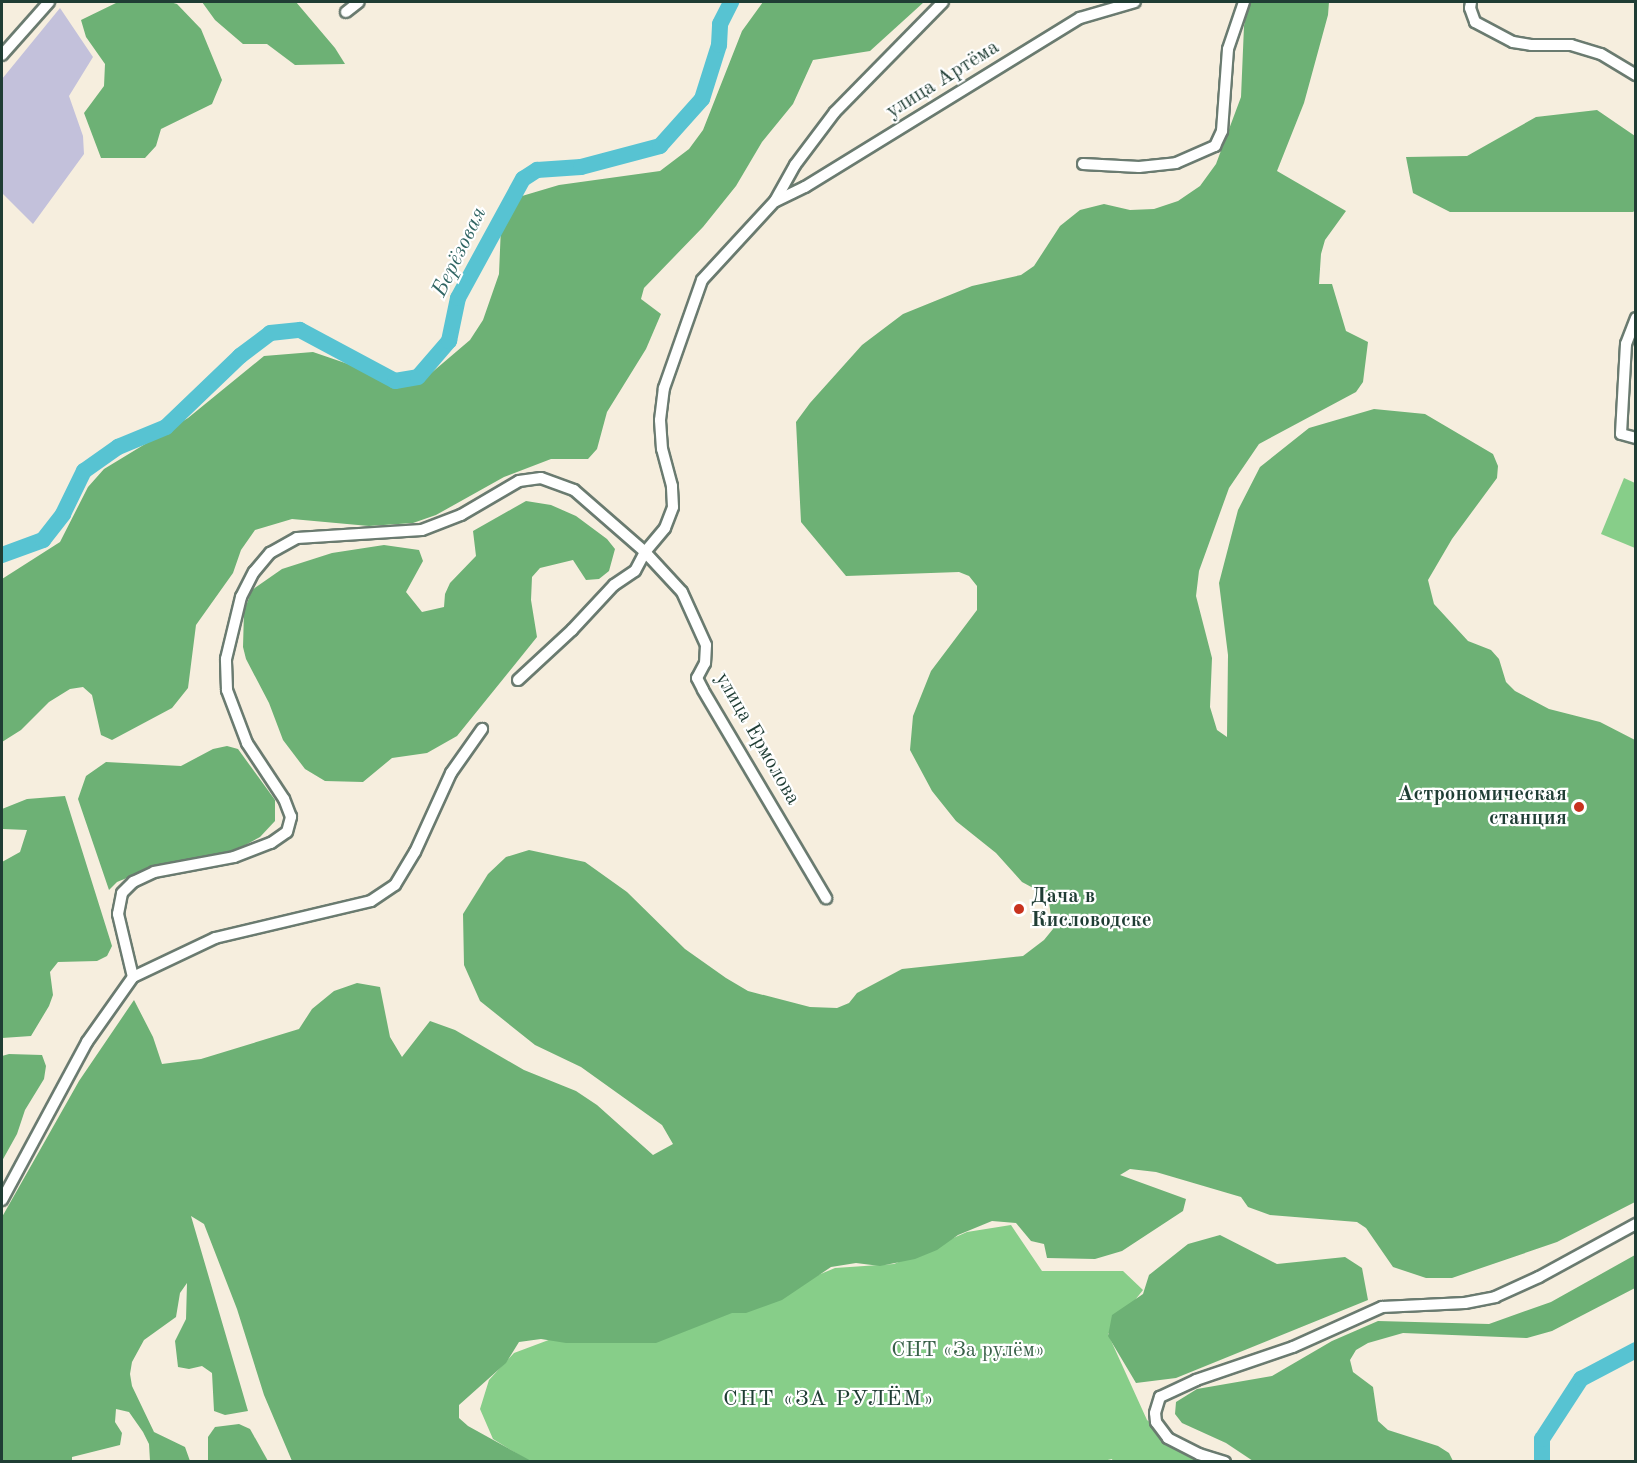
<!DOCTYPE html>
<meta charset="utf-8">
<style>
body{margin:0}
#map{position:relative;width:1637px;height:1463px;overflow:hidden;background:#f6eede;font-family:"Old Standard TT",serif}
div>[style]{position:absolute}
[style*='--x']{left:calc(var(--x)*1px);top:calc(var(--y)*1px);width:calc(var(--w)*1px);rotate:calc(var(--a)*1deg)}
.industrial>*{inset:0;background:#c3c1db}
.green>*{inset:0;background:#87ce89}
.forest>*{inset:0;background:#6db175}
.river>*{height:16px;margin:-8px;padding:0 8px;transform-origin:8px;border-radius:8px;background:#57c3d2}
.roads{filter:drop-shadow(2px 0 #6a7b70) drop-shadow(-2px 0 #6a7b70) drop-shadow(0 2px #6a7b70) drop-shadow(0 -2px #6a7b70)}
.minor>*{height:10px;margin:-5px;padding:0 5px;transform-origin:5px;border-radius:5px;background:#fff}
.dots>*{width:16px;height:16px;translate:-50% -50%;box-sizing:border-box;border:3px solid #fff;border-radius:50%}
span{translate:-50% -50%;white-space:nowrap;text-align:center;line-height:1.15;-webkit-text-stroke:4.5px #fff;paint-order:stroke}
.street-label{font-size:21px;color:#1f3d34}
.poi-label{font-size:21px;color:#1f3d34;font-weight:700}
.right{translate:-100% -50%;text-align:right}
.left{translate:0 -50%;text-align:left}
.park-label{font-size:21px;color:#396149}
.water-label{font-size:22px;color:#306563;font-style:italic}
.neighbourhood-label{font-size:22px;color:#1f3d34;letter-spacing:1.5px}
.frame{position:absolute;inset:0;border:3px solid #1f3d34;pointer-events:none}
</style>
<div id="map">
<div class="industrial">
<i style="clip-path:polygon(60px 8px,93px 57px,69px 96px,83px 136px,84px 154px,33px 224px,2px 193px,2px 79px)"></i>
</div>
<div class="green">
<i style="clip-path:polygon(1624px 478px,1635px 483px,1635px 548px,1601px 534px)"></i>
<i style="clip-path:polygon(1011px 1225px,1042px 1271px,1123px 1271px,1143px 1290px,1108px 1334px,1147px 1420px,1196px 1461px,1113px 1462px,1112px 1459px,1099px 1462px,529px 1461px,493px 1439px,480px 1409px,489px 1380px,514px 1353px,554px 1338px,669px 1337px,835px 1268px,894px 1264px,967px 1232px)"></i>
</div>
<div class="forest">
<i style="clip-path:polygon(118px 2px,170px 2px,177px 4px,201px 29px,222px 80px,212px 104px,161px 129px,156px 146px,145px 158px,101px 158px,84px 113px,104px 86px,105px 64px,86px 37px,81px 20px)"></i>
<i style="clip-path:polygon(202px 2px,296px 2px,335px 48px,345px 64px,295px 65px,267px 44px,243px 44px,215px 20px)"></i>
<i style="clip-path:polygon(763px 2px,924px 2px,870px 51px,813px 60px,793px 104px,762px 142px,736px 186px,703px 227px,644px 288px,641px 299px,661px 314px,646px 349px,607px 412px,597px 449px,588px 459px,551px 459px,504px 477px,436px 515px,413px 523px,369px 526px,292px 519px,255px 530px,241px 550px,233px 573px,196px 625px,188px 688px,172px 708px,112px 740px,101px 735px,92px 695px,83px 687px,70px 689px,49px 702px,21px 730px,2px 742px,2px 579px,60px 542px,88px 487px,104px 469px,188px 418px,264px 356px,313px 352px,348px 364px,389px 385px,412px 385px,423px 380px,470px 340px,483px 320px,499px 274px,501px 226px,522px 196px,559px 185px,660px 171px,689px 149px,703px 130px,742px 31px)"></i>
<i style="clip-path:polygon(1248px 2px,1329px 2px,1328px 15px,1304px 103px,1277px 171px,1346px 211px,1325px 240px,1321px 254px,1319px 284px,1332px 284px,1346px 331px,1368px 342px,1363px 382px,1356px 392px,1259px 444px,1229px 488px,1199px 571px,1196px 596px,1212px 658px,1210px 707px,1217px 730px,1227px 737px,1228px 655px,1219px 583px,1238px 510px,1260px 467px,1309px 428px,1374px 409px,1425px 414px,1493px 454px,1498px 466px,1497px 478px,1452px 539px,1428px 580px,1434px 604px,1468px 641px,1491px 650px,1499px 659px,1506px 682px,1515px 691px,1549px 709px,1600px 722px,1635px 740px,1635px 1202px,1557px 1242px,1452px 1278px,1426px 1278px,1393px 1267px,1366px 1228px,1357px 1222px,1270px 1215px,1248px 1207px,1241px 1197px,1156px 1172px,1130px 1169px,1120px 1175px,1186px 1199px,1183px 1211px,1122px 1251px,1095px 1259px,1047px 1258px,1044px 1244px,1031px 1241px,1016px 1223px,992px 1221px,958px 1235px,937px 1250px,915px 1259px,880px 1266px,856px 1263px,831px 1267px,782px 1300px,746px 1313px,732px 1313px,656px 1343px,566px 1343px,541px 1339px,519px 1342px,506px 1363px,459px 1405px,459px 1418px,468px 1426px,533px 1462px,292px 1461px,264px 1395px,237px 1309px,204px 1224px,191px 1216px,248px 1411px,225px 1415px,214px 1411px,212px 1373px,202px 1366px,189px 1369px,178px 1367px,175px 1341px,186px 1319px,187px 1283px,180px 1293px,176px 1317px,144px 1340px,132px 1362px,130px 1374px,132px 1386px,154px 1432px,185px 1447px,190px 1461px,150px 1461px,149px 1444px,143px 1432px,129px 1412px,116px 1409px,115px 1422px,122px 1433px,120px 1445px,72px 1457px,72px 1461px,2px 1462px,2px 1217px,79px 1081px,134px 1000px,153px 1037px,162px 1064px,201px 1059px,299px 1029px,312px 1009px,334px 991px,357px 983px,380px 987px,390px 1037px,402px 1057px,430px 1021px,455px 1030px,524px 1070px,576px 1091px,597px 1105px,653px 1155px,673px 1144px,662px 1125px,581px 1067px,535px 1045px,480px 1001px,464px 965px,463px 914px,488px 874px,506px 857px,529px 850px,585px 862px,627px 892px,685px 949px,726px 978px,748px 991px,810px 1007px,837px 1008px,849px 1003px,857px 993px,902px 969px,1023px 956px,1044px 940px,1053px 929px,1048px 896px,1022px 882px,996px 853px,956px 821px,932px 791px,910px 750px,913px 716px,931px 671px,977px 610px,977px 586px,969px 576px,959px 572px,846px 576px,801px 522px,796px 422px,810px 403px,862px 345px,903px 314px,972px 286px,1021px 275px,1034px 266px,1060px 226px,1080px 210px,1104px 204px,1130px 210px,1154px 209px,1178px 201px,1200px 186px,1216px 164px,1241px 97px,1244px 26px)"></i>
<i style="clip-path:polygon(1597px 110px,1635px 136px,1636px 210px,1633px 212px,1450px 212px,1413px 193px,1406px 157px,1467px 156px,1536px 117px)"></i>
<i style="clip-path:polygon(526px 501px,551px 505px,576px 516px,607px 539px,615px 549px,609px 571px,599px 579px,586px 580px,573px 560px,540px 568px,532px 577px,531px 600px,537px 637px,457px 736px,427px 753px,392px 758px,363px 782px,325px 781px,305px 769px,283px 740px,269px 703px,246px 659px,243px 647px,244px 611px,252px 590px,282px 569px,332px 553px,384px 545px,419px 550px,423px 561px,406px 592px,422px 612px,444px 607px,445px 594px,450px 583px,476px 556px,473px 531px)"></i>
<i style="clip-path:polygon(227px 746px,238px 749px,275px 800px,275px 821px,260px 837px,238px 849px,154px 867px,117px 882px,109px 890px,78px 799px,86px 776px,106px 762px,181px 766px,213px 749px)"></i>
<i style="clip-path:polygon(65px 796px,112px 946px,107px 956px,97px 961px,58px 962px,50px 972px,53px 995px,49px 1006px,31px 1036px,2px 1038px,2px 862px,20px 852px,27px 830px,3px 829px,2px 809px,27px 799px)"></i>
<i style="clip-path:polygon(9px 1054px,42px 1055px,46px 1066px,44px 1079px,25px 1110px,17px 1134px,2px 1161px,2px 1056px)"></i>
<i style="clip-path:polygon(1220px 1235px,1277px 1264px,1345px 1257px,1362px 1268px,1368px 1300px,1176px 1378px,1136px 1383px,1108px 1336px,1112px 1315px,1143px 1294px,1149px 1275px,1188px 1244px)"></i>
<i style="clip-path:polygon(1635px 1255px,1635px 1288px,1552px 1331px,1527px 1338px,1403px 1333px,1368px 1343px,1356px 1350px,1350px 1360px,1353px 1372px,1373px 1387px,1378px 1421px,1388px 1430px,1438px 1446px,1449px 1453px,1453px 1461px,1253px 1461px,1226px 1443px,1182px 1423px,1175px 1414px,1176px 1402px,1197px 1389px,1272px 1376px,1332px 1341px,1378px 1321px,1489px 1324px,1551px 1302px)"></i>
<i style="clip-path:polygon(239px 1424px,250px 1429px,268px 1461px,208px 1461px,208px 1437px,215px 1427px)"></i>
</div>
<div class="river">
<i style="--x:2;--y:555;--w:44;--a:-20.1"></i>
<i style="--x:43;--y:540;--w:33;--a:-52"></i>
<i style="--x:63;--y:514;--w:48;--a:-64"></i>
<i style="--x:84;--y:471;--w:42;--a:-35.2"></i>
<i style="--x:118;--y:447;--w:52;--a:-22.6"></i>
<i style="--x:166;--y:427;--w:103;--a:-43.8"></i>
<i style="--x:240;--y:356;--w:38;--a:-37"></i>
<i style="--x:270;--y:333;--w:30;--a:-6"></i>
<i style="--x:300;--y:330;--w:108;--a:28.2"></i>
<i style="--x:395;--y:381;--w:23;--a:-10"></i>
<i style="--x:418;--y:377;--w:48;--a:-49.3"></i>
<i style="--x:449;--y:341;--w:44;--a:-78.2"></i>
<i style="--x:458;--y:298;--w:136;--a:-61.4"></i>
<i style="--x:523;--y:179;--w:17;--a:-33"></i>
<i style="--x:537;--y:170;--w:44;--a:-3.9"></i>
<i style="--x:581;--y:167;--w:82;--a:-14.9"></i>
<i style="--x:660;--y:146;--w:63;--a:-48.2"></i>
<i style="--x:702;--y:99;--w:57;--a:-72.5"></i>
<i style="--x:719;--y:45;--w:21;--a:-87"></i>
<i style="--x:720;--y:24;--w:25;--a:-63"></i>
<i style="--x:1542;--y:1462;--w:23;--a:-90"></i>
<i style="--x:1542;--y:1439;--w:72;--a:-57"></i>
<i style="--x:1581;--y:1379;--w:62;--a:-27.8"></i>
</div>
<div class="roads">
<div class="minor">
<i style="--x:1471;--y:2;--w:6;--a:99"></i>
<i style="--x:1470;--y:8;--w:15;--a:70"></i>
<i style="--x:1475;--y:22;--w:43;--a:27.8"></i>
<i style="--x:1513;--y:42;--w:18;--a:9"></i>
<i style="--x:1531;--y:45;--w:40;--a:0"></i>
<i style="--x:1571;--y:45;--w:31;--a:17"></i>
<i style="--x:1601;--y:54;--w:41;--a:31"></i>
<i style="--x:346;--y:12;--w:16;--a:-38"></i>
<i style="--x:2;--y:55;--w:71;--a:-48.4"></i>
<i style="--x:1083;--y:164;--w:56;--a:3.1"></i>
<i style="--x:1139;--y:167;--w:37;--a:-6"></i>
<i style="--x:1176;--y:163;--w:43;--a:-23.6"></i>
<i style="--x:1215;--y:146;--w:17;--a:-65"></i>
<i style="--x:1222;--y:131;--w:82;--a:-85.8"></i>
<i style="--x:1228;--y:49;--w:50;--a:-71.2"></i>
<i style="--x:776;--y:201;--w:32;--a:-26"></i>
<i style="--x:805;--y:187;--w:323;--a:-31.6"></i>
<i style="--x:1080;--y:18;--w:57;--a:-16.2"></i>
<i style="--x:1636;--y:318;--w:28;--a:111"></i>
<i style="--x:1626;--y:344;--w:90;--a:93.2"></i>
<i style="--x:1621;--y:434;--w:16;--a:15"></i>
<i style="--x:518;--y:680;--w:74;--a:-42.8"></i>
<i style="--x:572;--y:630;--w:62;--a:-47"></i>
<i style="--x:614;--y:585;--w:25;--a:-34"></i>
<i style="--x:635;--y:571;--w:21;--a:-62"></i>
<i style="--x:645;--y:552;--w:31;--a:-50"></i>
<i style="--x:665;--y:528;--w:22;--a:-69"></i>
<i style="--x:673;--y:507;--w:21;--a:-93"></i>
<i style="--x:672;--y:486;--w:38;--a:-105"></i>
<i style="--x:662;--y:449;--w:29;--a:-94"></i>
<i style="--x:660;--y:420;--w:32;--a:-83"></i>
<i style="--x:664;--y:388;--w:114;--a:-70.6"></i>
<i style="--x:702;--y:280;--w:108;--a:-47.3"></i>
<i style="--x:775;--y:201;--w:41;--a:-60.9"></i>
<i style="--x:795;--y:165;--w:66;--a:-53"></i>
<i style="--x:835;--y:112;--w:154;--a:-45.5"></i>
<i style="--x:133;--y:977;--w:65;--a:-103.4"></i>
<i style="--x:118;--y:914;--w:21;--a:-79"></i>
<i style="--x:122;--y:893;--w:16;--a:-45"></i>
<i style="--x:133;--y:882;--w:23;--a:-25"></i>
<i style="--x:154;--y:872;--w:81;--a:-10.6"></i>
<i style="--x:234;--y:857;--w:40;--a:-21"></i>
<i style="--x:271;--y:843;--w:19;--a:-35"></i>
<i style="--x:287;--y:832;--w:16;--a:-75"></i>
<i style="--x:291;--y:817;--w:19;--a:-111"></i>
<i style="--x:284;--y:799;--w:67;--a:-123.5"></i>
<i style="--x:247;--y:743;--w:57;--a:-110.7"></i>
<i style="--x:227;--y:690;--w:31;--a:-92"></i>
<i style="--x:226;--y:659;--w:64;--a:-76.4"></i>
<i style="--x:241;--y:597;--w:28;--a:-63"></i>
<i style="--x:254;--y:572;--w:25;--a:-50"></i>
<i style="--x:270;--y:553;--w:31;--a:-29"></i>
<i style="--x:297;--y:538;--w:125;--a:-3.7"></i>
<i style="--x:422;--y:530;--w:42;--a:-21"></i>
<i style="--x:461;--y:515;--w:67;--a:-30.4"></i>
<i style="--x:519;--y:481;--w:22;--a:-8"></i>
<i style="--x:541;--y:478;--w:35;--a:20"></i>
<i style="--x:574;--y:490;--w:94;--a:41.1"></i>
<i style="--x:645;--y:552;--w:54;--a:47.2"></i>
<i style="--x:682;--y:592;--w:58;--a:65.6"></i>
<i style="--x:706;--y:645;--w:18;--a:93"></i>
<i style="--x:705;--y:663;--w:17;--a:118"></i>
<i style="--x:697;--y:678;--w:13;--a:63"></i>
<i style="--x:703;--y:690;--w:242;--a:59.4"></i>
<i style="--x:2;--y:1200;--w:179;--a:-61.7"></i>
<i style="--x:87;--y:1042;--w:80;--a:-54.7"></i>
<i style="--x:133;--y:977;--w:91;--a:-25.4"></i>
<i style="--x:215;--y:938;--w:160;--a:-13.3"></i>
<i style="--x:371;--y:901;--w:29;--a:-34"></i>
<i style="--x:395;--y:885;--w:39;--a:-59"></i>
<i style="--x:415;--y:852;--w:87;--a:-65.5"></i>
<i style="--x:451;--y:773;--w:54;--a:-54.8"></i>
<i style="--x:1225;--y:1462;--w:27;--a:-163"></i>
<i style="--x:1199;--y:1454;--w:35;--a:-153"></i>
<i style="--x:1168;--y:1438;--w:20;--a:-127"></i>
<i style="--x:1156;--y:1422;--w:9;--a:-96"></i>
<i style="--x:1155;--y:1413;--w:17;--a:-73"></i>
<i style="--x:1160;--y:1397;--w:40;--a:-25"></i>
<i style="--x:1196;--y:1380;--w:102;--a:-18.8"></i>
<i style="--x:1293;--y:1347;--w:98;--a:-24.2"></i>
<i style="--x:1382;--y:1307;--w:83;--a:-2.8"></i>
<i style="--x:1465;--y:1303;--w:31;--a:-11"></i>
<i style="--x:1495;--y:1297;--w:48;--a:-24.4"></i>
<i style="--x:1539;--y:1277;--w:111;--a:-28.7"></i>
</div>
</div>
<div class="dots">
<i style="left:1579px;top:807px;background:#c8321e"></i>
<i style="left:1019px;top:909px;background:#c8321e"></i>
</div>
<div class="street-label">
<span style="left:943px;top:80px;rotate:-32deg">улица Артёма</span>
<span style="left:757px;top:739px;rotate:60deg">улица Ермолова</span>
</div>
<div class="poi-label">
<span class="right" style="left:1567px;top:807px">Астрономическая<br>станция</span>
<span class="left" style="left:1031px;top:909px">Дача в<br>Кисловодске</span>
</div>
<div class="park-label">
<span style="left:968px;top:1351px">СНТ «За рулём»</span>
</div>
<div class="water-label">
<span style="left:460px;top:252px;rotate:-64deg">Берёзовая</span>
</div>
<div class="neighbourhood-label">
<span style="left:829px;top:1400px">СНТ «ЗА РУЛЁМ»</span>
</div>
<div class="frame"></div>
</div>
